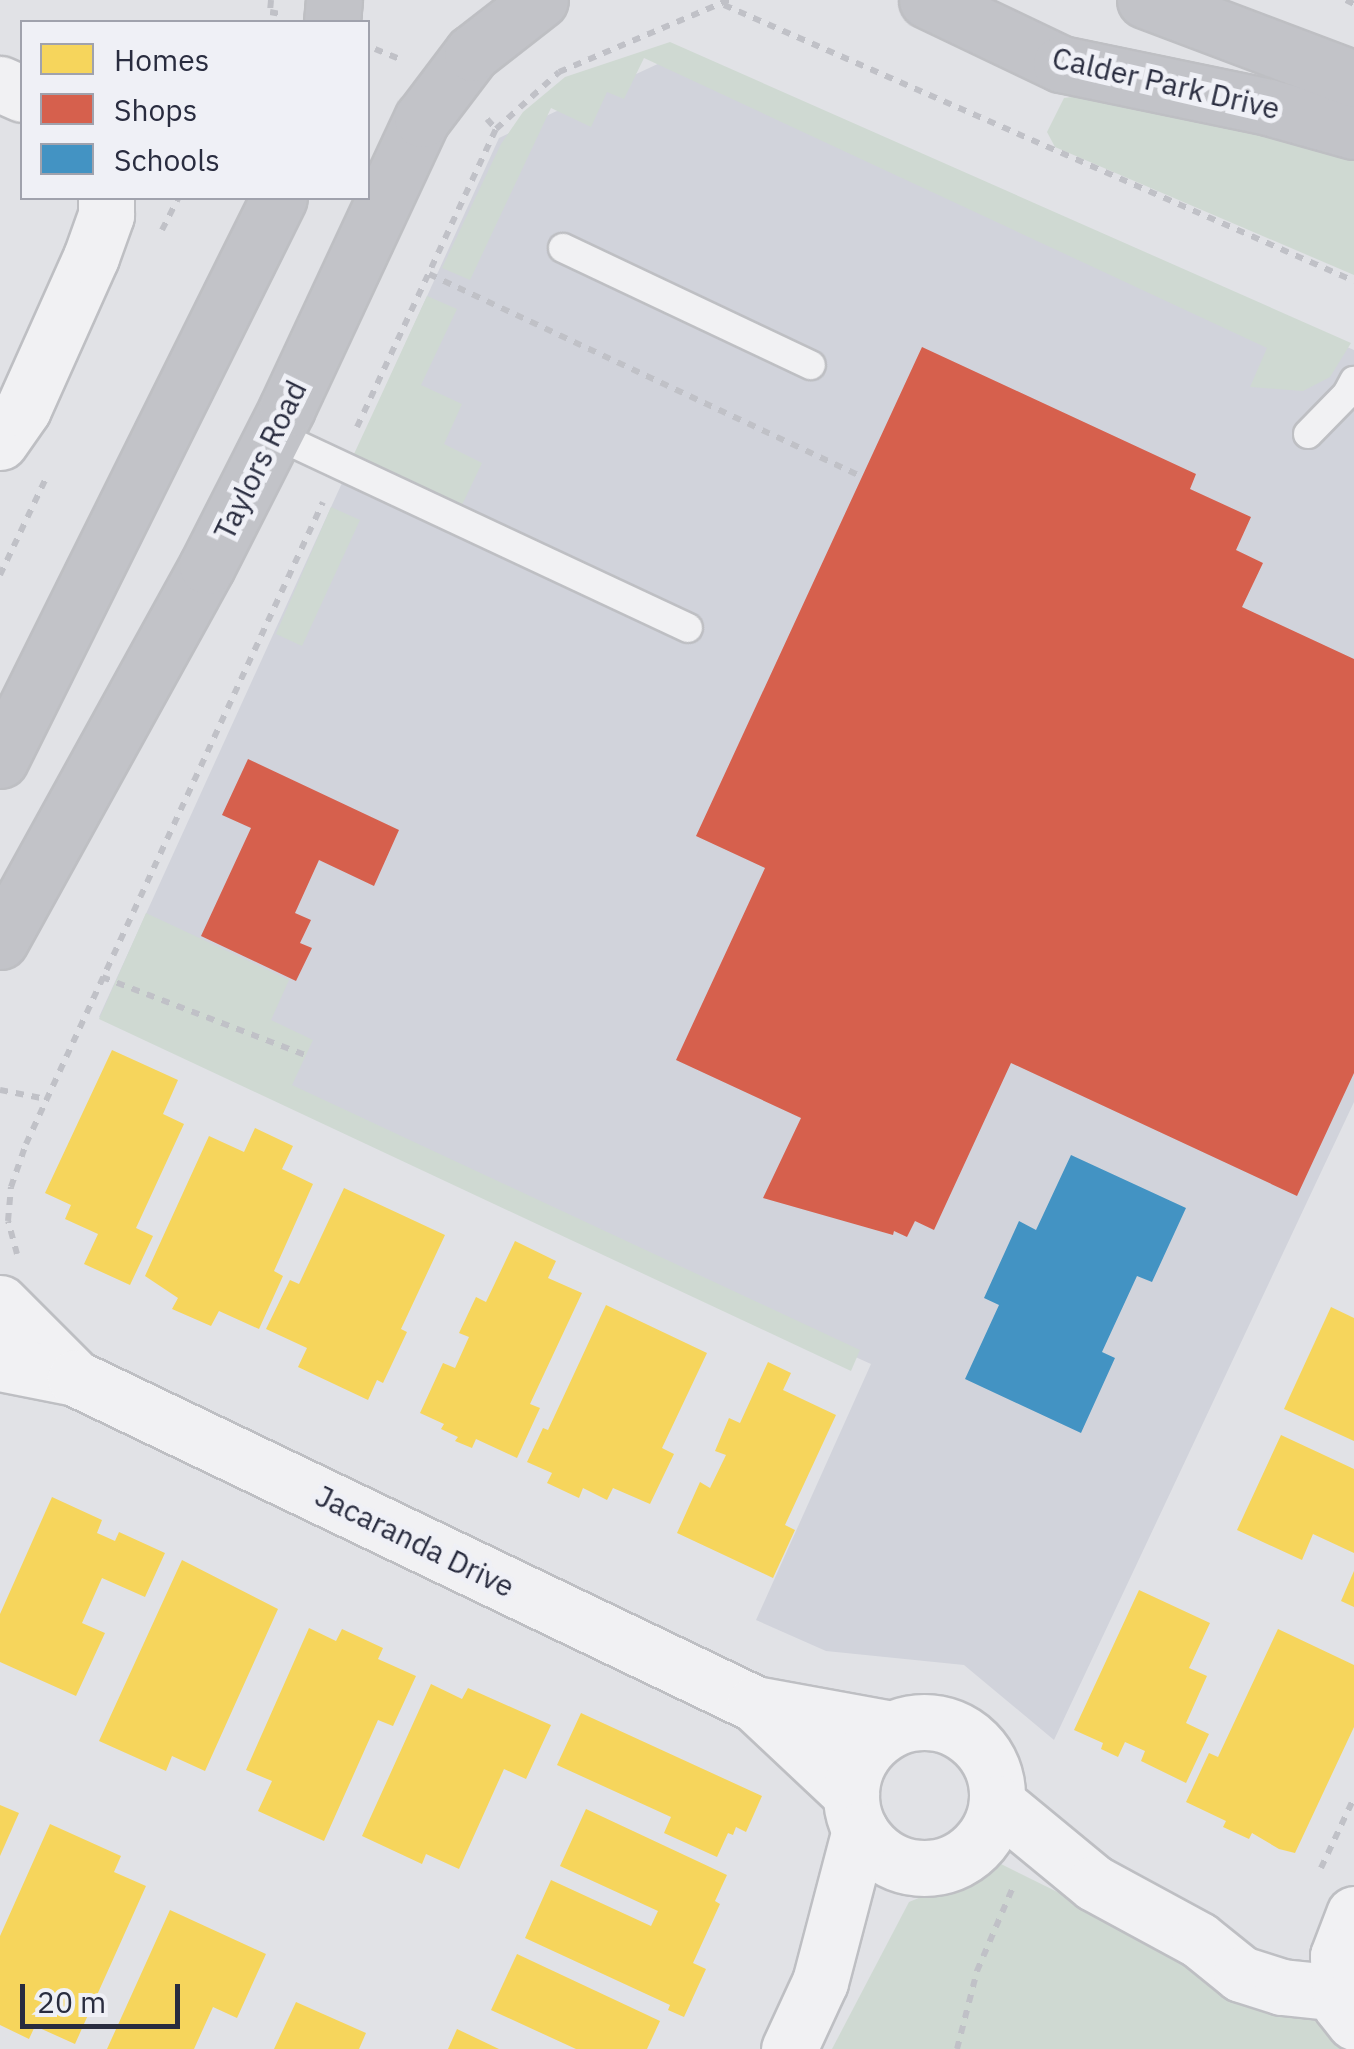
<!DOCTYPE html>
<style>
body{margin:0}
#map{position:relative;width:1354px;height:2049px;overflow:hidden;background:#e1e2e6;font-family:"IBM Plex Sans",sans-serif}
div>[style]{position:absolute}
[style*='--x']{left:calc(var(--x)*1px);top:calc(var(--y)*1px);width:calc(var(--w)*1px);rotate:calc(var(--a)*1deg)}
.built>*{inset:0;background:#d1d3db}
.green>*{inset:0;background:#cfd9d2}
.homes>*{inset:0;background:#f6d55c}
.shops>*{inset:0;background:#d6604d}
.schools>*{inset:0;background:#4393c3}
.path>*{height:6px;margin-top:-3px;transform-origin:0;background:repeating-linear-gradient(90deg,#c0c1c7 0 8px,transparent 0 16px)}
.roads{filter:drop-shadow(2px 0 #bebfc3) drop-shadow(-2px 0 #bebfc3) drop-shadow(0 2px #bebfc3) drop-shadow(0 -2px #bebfc3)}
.lane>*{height:28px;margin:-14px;padding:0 14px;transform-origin:14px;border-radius:14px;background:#f1f1f3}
.street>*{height:55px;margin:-27.5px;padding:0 27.5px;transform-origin:27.5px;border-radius:27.5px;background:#f1f1f3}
.street>.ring{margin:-27.5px;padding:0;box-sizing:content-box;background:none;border:55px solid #f1f1f3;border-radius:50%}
.secondary>*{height:55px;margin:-27.5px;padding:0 27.5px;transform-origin:27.5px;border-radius:27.5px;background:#c2c3c8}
span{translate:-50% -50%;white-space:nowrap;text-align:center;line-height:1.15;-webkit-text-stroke:10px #eff0f6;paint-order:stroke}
.street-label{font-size:30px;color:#292c3f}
.legend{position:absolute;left:20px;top:20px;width:350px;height:180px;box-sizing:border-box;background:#eff0f6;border:2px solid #a0a2ad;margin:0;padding:12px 18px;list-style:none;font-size:30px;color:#292c3f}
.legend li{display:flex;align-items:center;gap:20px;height:50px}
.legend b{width:50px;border:2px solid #a0a2ad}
.scale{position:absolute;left:20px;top:1984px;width:160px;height:45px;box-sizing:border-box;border:5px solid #292c3f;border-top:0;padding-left:12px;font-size:30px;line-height:35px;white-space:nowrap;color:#292c3f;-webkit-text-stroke:8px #eff0f6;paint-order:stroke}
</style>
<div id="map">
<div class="built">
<i style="clip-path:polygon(677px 55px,1354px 350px,1354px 1102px,1054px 1740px,964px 1665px,826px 1651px,756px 1620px,871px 1364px,99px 1017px,499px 138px)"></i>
</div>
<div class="green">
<i style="clip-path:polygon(670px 42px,1351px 343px,1330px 377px,1303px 391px,1250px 387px,1267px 348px,644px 58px,624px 99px,607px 92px,591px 127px,551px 108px,470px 280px,442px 268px,501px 144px,523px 112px,565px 77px)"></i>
<i style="clip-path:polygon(1079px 96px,1354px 153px,1354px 275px,1055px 147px,1047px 132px,1064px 98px)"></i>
<i style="clip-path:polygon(427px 296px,457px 309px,421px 385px,462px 404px,444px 444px,482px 463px,461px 507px,354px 454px)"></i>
<i style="clip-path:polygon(331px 507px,360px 520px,302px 646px,276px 634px)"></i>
<i style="clip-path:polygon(146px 913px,289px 980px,271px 1020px,313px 1040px,292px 1085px,860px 1350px,851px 1371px,99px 1019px)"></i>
<i style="clip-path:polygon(1001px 1864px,1354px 2039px,1354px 2049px,832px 2049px,909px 1902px)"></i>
</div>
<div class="homes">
<i style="clip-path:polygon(112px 1050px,178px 1080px,163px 1114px,184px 1124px,136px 1228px,153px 1236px,130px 1285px,84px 1264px,98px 1234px,65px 1219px,71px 1205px,45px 1193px)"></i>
<i style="clip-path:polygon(255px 1128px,293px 1146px,282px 1169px,313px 1184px,274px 1271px,283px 1276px,259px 1329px,219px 1311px,211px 1326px,172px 1309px,178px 1298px,145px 1276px,209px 1136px,244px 1152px)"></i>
<i style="clip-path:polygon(344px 1188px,445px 1235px,401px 1329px,407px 1332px,383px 1383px,377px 1380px,368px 1400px,298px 1367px,307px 1348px,266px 1329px,290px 1280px,299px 1284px)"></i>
<i style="clip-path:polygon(515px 1241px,556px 1261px,548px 1278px,582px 1293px,530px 1404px,540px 1408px,517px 1458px,476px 1439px,472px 1448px,455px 1441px,458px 1437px,441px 1429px,444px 1424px,420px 1413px,443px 1363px,455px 1368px,469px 1337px,459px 1333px,476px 1297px,486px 1302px)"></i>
<i style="clip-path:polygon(606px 1305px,707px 1353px,662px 1448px,674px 1454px,650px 1504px,613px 1488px,607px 1500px,583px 1488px,579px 1498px,547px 1483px,552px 1473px,527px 1462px,543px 1428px,548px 1430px)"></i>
<i style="clip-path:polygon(1331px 1307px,1354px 1318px,1354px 1441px,1284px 1409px)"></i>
<i style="clip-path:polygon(768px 1362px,791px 1373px,783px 1390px,836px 1415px,785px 1525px,795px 1530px,773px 1578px,677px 1533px,700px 1482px,710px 1488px,726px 1455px,715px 1451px,729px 1418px,740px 1423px)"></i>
<i style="clip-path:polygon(1281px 1435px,1354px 1469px,1354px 1553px,1313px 1534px,1302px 1560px,1237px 1530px)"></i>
<i style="clip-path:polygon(52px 1497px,102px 1520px,97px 1533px,115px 1541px,119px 1532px,165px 1553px,145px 1597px,102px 1578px,82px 1623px,105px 1633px,76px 1696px,0 1662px,0 1614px)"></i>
<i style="clip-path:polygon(182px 1560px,278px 1609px,205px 1771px,172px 1756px,166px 1771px,99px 1741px)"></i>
<i style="clip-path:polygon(1354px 1571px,1354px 1607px,1341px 1601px)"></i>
<i style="clip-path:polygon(1139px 1590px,1210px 1623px,1189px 1668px,1207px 1676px,1186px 1723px,1209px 1734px,1186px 1783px,1141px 1761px,1145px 1751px,1125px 1742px,1118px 1757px,1101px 1749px,1103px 1743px,1074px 1730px)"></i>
<i style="clip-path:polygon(309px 1628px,336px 1641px,342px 1629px,383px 1648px,378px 1659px,416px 1676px,393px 1726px,378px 1720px,324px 1841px,258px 1811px,272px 1781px,246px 1770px)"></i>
<i style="clip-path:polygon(1278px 1629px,1354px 1665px,1354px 1727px,1295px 1853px,1279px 1849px,1252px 1833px,1249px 1839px,1223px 1827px,1226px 1821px,1186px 1802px,1209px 1753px,1218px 1757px)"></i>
<i style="clip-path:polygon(431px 1684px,462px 1699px,468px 1688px,551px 1725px,526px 1779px,504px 1769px,459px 1869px,426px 1854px,422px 1864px,362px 1836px)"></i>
<i style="clip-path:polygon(581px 1713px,762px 1796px,746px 1832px,736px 1827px,733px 1835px,728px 1833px,717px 1857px,664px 1833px,671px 1817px,557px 1765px)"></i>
<i style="clip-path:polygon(0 1805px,19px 1813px,0 1856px)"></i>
<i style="clip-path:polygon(586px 1809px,727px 1875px,715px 1901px,720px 1904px,693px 1963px,706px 1969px,684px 2017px,668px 2010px,670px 2005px,525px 1938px,551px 1880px,651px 1926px,658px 1911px,560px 1866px)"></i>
<i style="clip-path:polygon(50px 1824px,121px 1856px,114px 1872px,146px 1886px,75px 2044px,35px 2026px,29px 2039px,0 2025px,0 1936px)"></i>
<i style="clip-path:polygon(170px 1910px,266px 1954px,237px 2018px,213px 2007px,194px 2049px,107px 2049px)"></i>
<i style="clip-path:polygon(517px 1954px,660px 2021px,647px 2049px,576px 2049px,491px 2010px)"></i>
<i style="clip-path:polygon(296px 2002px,366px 2033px,359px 2049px,274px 2049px)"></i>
<i style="clip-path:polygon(457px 2029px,499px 2049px,448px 2049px)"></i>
</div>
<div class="shops">
<i style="clip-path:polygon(922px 347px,1196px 474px,1190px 489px,1251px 517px,1236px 550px,1263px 563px,1242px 607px,1354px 659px,1354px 1073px,1297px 1196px,1011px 1063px,934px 1230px,915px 1221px,907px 1237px,894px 1231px,893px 1235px,763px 1198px,801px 1118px,676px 1060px,765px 868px,696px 836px)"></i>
<i style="clip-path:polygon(248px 759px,399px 830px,374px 886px,319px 860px,295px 913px,311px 920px,300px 943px,312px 948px,296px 981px,201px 936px,251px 828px,222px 815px)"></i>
</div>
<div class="schools">
<i style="clip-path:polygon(1071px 1155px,1186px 1208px,1152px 1282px,1137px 1276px,1102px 1352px,1115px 1358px,1081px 1433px,965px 1379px,999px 1305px,984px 1298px,1019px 1221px,1036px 1230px)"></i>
</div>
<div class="path">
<i style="--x:271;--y:0;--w:12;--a:95"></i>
<i style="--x:270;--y:12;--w:10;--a:11"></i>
<i style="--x:1346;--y:0;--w:9;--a:27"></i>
<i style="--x:724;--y:5;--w:688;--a:23.66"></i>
<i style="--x:375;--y:49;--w:27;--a:22"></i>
<i style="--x:487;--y:119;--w:13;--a:48"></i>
<i style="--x:496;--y:129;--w:85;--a:-42.1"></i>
<i style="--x:559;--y:72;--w:185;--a:-23"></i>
<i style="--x:162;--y:230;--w:36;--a:-63"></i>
<i style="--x:429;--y:274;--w:478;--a:25.1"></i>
<i style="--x:357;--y:427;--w:329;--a:-65"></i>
<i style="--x:0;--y:575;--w:110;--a:-64.6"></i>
<i style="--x:102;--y:977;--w:217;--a:21"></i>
<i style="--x:0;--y:1090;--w:47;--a:11.1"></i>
<i style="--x:17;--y:1254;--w:34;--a:-105"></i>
<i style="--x:8;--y:1221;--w:34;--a:-85"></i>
<i style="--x:11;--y:1187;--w:46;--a:-70.8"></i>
<i style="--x:26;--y:1144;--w:707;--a:-65.17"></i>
<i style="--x:1321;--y:1868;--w:77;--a:-64.8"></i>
<i style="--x:957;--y:2049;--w:81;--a:-75.6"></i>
<i style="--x:977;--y:1971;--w:91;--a:-66.8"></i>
</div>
<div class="roads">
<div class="lane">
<i style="--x:563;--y:248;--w:274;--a:25.3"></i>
<i style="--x:274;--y:434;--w:457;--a:25.1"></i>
<i style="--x:1308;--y:434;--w:56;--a:-45.7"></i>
<i style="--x:1347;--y:394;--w:15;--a:-62"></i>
</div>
<div class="street">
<i style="--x:0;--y:84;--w:24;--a:24"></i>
<i style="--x:0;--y:442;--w:40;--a:-55.1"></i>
<i style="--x:23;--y:409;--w:167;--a:-65.9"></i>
<i style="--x:91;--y:257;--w:45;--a:-70.3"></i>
<i style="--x:106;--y:215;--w:17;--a:-90"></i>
<i style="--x:0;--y:1303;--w:106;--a:45"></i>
<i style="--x:0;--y:1363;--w:76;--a:11.3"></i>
<i style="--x:75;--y:1378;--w:754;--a:25.61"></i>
<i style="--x:755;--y:1704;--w:138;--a:10.4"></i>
<i style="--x:755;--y:1704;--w:132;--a:43.2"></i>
<i class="ring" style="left:851px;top:1722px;width:91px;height:91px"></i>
<i style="--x:997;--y:1803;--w:126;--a:39.5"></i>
<i style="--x:1094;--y:1883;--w:119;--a:28.5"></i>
<i style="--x:1199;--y:1940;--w:54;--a:39"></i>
<i style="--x:1241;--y:1974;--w:43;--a:17.6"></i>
<i style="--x:1282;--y:1987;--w:57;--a:6"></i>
<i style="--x:1339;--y:1993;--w:16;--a:-18"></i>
<i style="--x:1354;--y:1914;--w:45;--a:110.9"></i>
<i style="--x:1338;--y:1956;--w:48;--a:87.6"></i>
<i style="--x:1340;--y:2004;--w:23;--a:52"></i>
<i style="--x:789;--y:2049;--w:74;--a:-65.2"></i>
<i style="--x:820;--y:1982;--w:157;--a:-75.3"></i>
</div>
<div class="secondary">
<i style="--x:927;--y:0;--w:148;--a:25.5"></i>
<i style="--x:1061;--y:64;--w:211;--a:11.7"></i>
<i style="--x:1268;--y:107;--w:89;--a:15.6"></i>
<i style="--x:1145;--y:0;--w:223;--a:20.7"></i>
<i style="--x:332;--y:22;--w:22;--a:-85"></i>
<i style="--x:0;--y:760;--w:627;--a:-63.6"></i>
<i style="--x:0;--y:941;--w:428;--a:-61.1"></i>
<i style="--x:207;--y:566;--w:177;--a:-63.1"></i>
<i style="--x:287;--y:408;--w:319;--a:-65"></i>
<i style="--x:422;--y:119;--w:83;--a:-52.9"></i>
<i style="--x:472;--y:53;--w:86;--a:-37.9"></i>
</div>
</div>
<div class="street-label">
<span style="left:1166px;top:83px;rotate:13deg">Calder Park Drive</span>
<span style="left:260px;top:460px;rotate:-64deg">Taylors Road</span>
<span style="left:415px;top:1541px;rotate:26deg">Jacaranda Drive</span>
</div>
<ul class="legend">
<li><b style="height:28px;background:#f6d55c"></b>Homes</li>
<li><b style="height:28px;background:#d6604d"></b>Shops</li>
<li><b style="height:28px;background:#4393c3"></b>Schools</li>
</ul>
<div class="scale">20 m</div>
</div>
